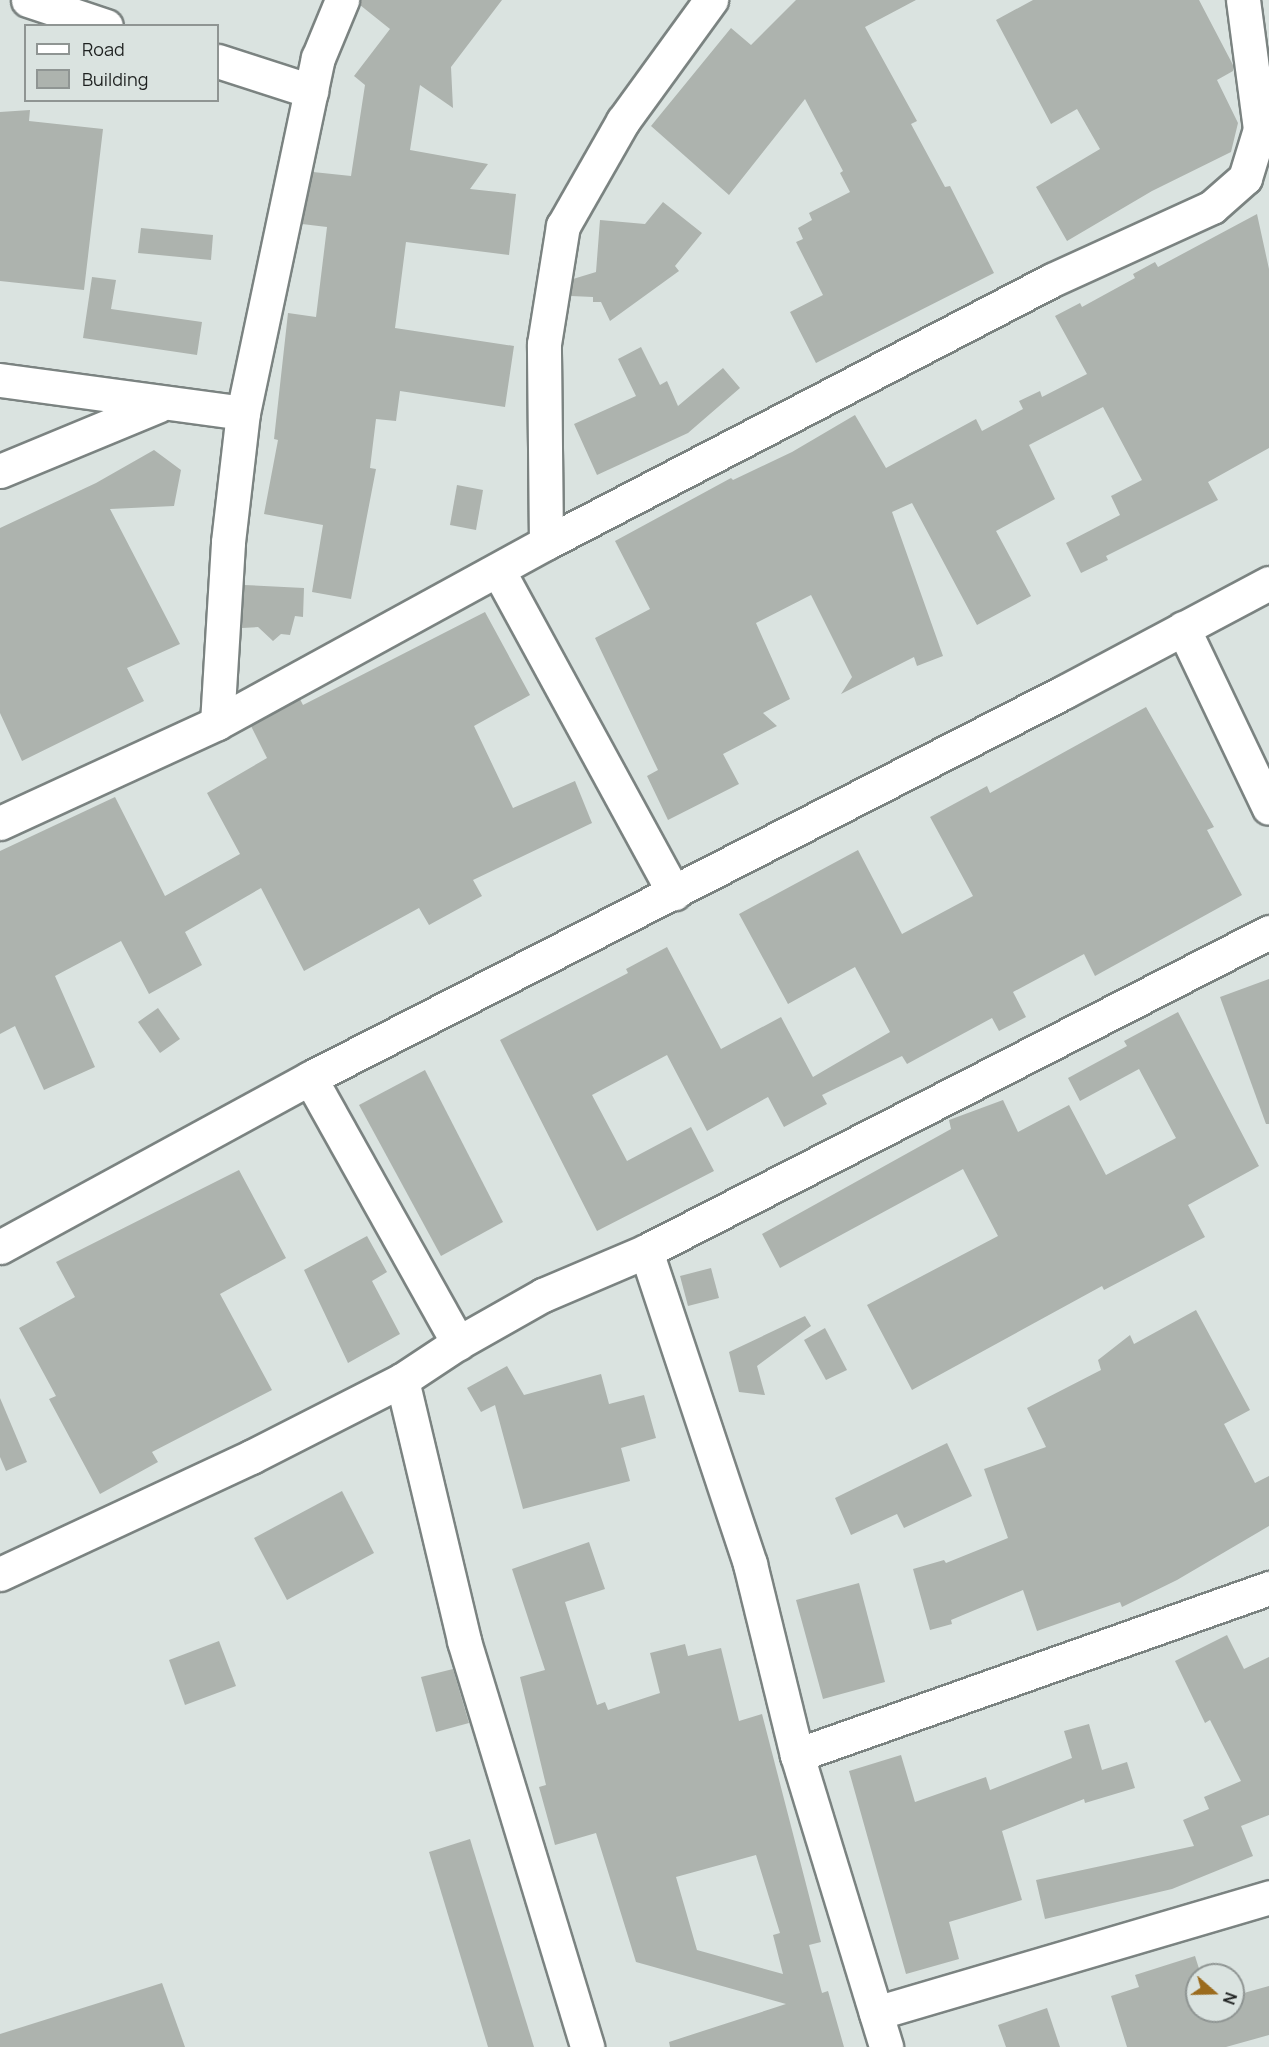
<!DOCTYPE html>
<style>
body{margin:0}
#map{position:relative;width:1269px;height:2047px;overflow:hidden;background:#dae3e0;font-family:Manrope,sans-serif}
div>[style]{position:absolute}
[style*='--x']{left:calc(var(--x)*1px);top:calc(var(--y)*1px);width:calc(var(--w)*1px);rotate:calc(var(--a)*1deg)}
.building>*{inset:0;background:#adb3ae}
.roads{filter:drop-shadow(2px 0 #7b8381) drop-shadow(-2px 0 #7b8381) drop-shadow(0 2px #7b8381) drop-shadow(0 -2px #7b8381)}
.street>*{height:33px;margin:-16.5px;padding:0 16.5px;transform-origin:16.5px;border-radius:16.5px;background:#fff}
.secondary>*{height:33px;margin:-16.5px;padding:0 16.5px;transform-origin:16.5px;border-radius:16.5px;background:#fff}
span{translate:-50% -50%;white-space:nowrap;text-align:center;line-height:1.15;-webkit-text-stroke:5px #dae3e0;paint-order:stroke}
.legend{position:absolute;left:24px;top:24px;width:195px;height:78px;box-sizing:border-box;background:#dae3e0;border:2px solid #8f9593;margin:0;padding:8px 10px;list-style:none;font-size:18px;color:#1e2120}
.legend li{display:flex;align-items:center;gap:12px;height:30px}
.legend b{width:30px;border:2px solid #8f9593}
.north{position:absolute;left:1185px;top:1963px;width:60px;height:60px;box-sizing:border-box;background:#dae3e0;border:2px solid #8f9593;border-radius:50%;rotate:110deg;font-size:16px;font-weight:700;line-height:24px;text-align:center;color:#1e2120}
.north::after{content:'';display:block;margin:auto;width:21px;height:27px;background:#9b6b1d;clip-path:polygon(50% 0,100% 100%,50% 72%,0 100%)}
</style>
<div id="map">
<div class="building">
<i style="clip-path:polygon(360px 0,502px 0,451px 67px,453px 108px,420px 85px,410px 150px,488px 164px,470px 189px,516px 194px,509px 255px,406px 242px,395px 328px,514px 346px,505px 407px,400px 391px,396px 421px,376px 419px,370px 468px,376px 469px,351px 599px,312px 592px,323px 525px,264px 514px,278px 440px,274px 439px,288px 313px,316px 317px,327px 227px,302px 224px,313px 172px,351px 176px,365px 85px,354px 76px,390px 29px,360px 5px)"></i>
<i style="clip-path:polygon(796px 0,916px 0,865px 27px,917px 121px,911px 124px,945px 187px,950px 186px,994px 273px,816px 363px,790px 312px,823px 295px,796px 242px,803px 239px,798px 228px,812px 220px,809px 213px,850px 192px,840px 173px,843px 171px,805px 99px,729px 195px,651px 126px,731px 28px,751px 45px)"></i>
<i style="clip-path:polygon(1033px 0,1199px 0,1233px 65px,1233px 71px,1217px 80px,1238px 123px,1231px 152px,1152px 191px,1067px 241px,1036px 187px,1100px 149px,1077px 109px,1051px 124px,996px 20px)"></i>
<i style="clip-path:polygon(30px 110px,29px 121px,103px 129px,84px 290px,0 281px,0 112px)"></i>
<i style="clip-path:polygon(663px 202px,702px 233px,675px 266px,679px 271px,610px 321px,601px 302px,593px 302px,593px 297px,571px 296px,573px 279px,596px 272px,600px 220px,645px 224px)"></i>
<i style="clip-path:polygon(1257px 214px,1269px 269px,1269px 448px,1208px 482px,1218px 500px,1106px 556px,1108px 560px,1081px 573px,1066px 543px,1120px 515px,1111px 496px,1142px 480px,1103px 407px,1029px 445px,1055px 499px,996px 531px,1031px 596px,977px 625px,912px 503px,892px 512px,943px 656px,917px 666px,914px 657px,841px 694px,852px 677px,811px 595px,756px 623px,790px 699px,763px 713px,777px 726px,723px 754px,739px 784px,668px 820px,647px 776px,658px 770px,595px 638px,650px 609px,615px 541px,731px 478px,733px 480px,792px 452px,855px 415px,886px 468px,976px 419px,982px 431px,1023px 409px,1019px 401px,1040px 391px,1042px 397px,1087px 374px,1055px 316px,1080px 303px,1082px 307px,1135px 278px,1133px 274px,1155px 262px,1158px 267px)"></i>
<i style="clip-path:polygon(141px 228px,213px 235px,211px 260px,138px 253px)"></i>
<i style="clip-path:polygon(92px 277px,116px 280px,111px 309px,202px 322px,197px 355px,83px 338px)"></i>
<i style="clip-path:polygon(641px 347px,660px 385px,667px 381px,678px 406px,723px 368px,740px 388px,688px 433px,597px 475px,574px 424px,636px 396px,618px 359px)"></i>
<i style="clip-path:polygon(154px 450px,181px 470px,174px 506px,110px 509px,180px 644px,127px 668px,144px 701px,22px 761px,0 713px,0 528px,96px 483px)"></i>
<i style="clip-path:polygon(457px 485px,483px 490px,476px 530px,450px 525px)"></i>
<i style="clip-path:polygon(244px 585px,304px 588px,303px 617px,295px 616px,290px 635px,281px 634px,273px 641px,258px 627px,242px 628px)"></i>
<i style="clip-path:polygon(485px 612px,530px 695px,474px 726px,513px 808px,575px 781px,592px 823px,473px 880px,482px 896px,429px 925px,419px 908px,304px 971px,261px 888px,185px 932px,202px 965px,149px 994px,121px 941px,55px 976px,95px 1067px,44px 1090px,15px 1026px,0 1034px,0 851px,115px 797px,165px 896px,240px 854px,207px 793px,267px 758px,251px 726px,300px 699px,303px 705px)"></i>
<i style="clip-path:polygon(1146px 707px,1214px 827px,1207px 830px,1242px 895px,1095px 976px,1084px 954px,1013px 992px,1026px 1017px,999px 1031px,992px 1018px,907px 1064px,902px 1056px,822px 1095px,827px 1104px,784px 1127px,768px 1097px,707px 1131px,667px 1055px,592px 1095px,627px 1161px,691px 1127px,714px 1171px,597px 1231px,500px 1040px,628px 973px,626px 969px,667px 947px,721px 1049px,781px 1017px,813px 1077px,890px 1032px,855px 967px,788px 1004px,739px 914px,858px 850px,902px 934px,973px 896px,930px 817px,987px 786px,990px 793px)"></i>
<i style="clip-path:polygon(1269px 979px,1269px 1124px,1266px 1124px,1220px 997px)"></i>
<i style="clip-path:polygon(158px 1008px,180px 1039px,160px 1053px,138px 1022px)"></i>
<i style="clip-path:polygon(1178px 1012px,1259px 1166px,1188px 1205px,1205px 1237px,1104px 1290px,1102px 1286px,912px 1390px,867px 1305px,998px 1236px,963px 1169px,780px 1268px,762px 1234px,951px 1129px,949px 1120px,1003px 1100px,1018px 1132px,1069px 1105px,1106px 1175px,1176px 1138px,1139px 1069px,1080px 1101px,1068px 1078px,1127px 1046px,1124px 1041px)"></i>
<i style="clip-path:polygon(425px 1070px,503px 1222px,441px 1256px,359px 1105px)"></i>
<i style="clip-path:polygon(239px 1170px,286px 1258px,220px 1294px,272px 1390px,152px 1452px,158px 1462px,100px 1494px,49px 1399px,56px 1396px,19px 1328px,75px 1297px,56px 1262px)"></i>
<i style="clip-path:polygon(367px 1236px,387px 1272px,372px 1281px,400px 1334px,348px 1363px,304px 1270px)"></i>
<i style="clip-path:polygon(711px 1268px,719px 1298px,688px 1306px,680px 1276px)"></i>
<i style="clip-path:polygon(1196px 1310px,1250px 1410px,1224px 1424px,1255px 1483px,1269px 1476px,1269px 1526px,1177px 1580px,1122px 1607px,1120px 1602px,1037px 1631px,1023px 1590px,951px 1620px,952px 1624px,930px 1630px,913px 1569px,944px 1560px,946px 1563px,1008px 1538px,984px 1469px,1046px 1447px,1027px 1408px,1101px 1370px,1098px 1360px,1130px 1335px,1134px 1344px)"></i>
<i style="clip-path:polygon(805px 1316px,811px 1326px,757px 1366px,765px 1395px,739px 1392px,729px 1352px)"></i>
<i style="clip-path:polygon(825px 1328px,847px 1370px,826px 1380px,804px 1340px)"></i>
<i style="clip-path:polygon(507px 1366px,524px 1395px,601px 1374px,609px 1404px,644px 1395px,656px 1438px,621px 1448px,630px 1481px,523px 1509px,495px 1405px,481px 1412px,467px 1388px)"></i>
<i style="clip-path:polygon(0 1398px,27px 1462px,6px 1471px,0 1457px)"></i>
<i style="clip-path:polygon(947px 1443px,972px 1496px,904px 1528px,897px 1514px,851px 1535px,835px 1498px)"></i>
<i style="clip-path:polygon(342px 1491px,374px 1553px,287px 1600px,254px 1538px)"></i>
<i style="clip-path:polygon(evenodd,589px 1542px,605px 1589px,565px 1602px,597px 1705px,605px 1702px,608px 1710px,660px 1693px,650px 1653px,685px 1644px,688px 1656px,721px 1648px,739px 1721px,762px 1714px,821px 1942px,809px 1945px,822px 1993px,828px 1991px,844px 2047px,670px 2047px,669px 2042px,786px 2004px,636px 1962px,596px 1833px,555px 1845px,539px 1787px,546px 1785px,520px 1677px,545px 1670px,512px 1569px,589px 1542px,756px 1855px,780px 1933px,773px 1935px,783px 1974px,697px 1950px,676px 1877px,756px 1855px)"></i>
<i style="clip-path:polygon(859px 1583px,885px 1682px,823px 1699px,796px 1600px)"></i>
<i style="clip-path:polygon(1227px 1635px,1244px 1669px,1269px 1657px,1269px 1815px,1241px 1826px,1253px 1856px,1172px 1889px,1045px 1919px,1036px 1880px,1194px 1846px,1183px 1820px,1209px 1809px,1204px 1797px,1241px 1781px,1210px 1720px,1205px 1723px,1175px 1661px)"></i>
<i style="clip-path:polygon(219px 1641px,236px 1686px,185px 1705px,169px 1660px)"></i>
<i style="clip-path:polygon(453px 1669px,469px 1723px,436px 1732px,421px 1677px)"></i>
<i style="clip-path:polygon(1089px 1724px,1102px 1770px,1127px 1762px,1135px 1788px,1085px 1803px,1084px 1799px,1002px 1831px,1022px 1900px,949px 1922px,959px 1959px,906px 1974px,849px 1771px,901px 1755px,915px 1802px,986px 1777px,990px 1790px,1072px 1758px,1064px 1731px)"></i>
<i style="clip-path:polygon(470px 1839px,534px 2047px,488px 2047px,429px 1852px)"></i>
<i style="clip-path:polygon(1195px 1956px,1201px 1975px,1197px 1975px,1197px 2011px,1233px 2011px,1233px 1996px,1269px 1986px,1269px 2035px,1226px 2047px,1127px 2047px,1111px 1996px,1139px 1987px,1135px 1975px)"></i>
<i style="clip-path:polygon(162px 1983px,185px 2047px,0 2047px,0 2034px)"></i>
<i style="clip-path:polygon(1047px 2008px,1060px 2047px,1006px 2047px,998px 2025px)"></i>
</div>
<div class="roads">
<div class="street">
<i style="--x:28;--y:0;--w:82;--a:18.4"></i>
<i style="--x:218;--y:61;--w:98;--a:17.9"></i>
<i style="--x:0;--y:380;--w:245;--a:7.7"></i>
<i style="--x:0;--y:471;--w:172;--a:-22.5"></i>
<i style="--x:546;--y:543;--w:199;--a:-90.6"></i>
<i style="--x:544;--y:344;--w:120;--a:-80.9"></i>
<i style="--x:563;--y:226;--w:121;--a:-60.3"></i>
<i style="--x:623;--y:121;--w:150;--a:-54"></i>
<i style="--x:499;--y:572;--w:366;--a:61.4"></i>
<i style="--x:1183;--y:628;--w:199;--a:64.5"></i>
<i style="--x:217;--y:723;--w:181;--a:-86.5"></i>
<i style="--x:228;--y:542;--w:130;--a:-83.4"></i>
<i style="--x:243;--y:413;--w:363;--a:-78.1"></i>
<i style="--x:318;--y:58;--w:63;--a:-67.5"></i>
<i style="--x:0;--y:823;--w:239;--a:-24.7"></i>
<i style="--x:217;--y:723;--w:375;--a:-28.7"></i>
<i style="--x:546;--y:543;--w:570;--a:-27.46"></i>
<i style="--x:1052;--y:280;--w:176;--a:-24.5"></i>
<i style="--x:1212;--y:207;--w:44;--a:-41.3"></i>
<i style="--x:1245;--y:178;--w:51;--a:-73"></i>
<i style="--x:1260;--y:129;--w:130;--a:-97.5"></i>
<i style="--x:310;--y:1078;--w:304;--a:60.8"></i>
<i style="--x:458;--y:1343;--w:98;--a:-29.5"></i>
<i style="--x:543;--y:1295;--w:112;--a:-23.1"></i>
<i style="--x:646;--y:1251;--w:330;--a:71.6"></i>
<i style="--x:750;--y:1564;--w:197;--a:76.2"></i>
<i style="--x:797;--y:1755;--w:305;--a:73"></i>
<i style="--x:646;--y:1251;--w:700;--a:-27.11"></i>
<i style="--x:402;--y:1380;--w:268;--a:76.6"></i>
<i style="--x:464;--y:1641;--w:424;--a:73.1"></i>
<i style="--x:0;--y:1574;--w:277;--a:-25"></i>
<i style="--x:251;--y:1457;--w:169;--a:-27"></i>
<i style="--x:402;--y:1380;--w:67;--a:-33.5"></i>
<i style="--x:797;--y:1755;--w:501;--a:-19.48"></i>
<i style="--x:876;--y:2013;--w:410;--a:-16.4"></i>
</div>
<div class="secondary">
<i style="--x:0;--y:1247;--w:353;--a:-28.6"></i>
<i style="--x:310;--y:1078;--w:847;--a:-27.11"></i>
<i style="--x:1064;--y:692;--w:232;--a:-28"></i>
</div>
</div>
<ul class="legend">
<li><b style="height:8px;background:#fff"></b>Road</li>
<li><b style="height:16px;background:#adb3ae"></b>Building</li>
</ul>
<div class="north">N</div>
</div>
